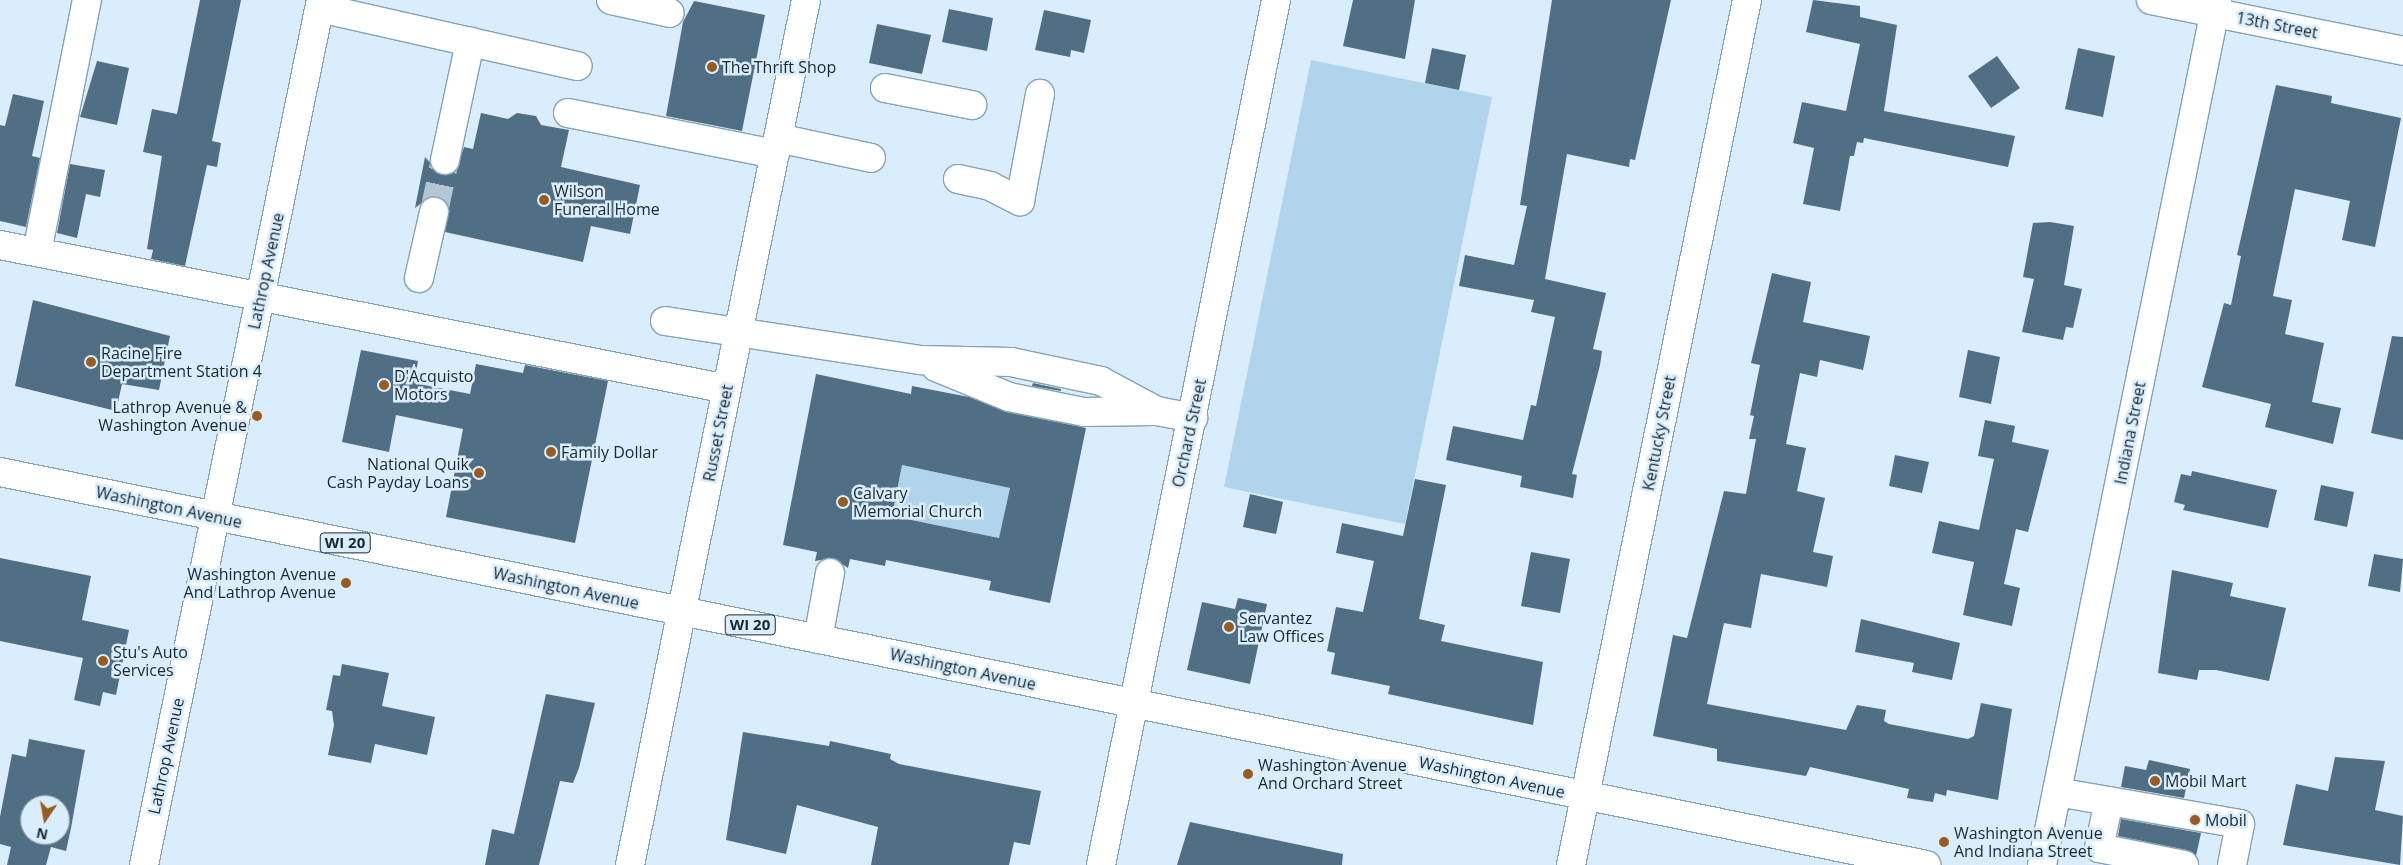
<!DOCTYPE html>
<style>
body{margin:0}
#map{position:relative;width:2403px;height:865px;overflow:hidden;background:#d9edfc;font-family:"Open Sans",sans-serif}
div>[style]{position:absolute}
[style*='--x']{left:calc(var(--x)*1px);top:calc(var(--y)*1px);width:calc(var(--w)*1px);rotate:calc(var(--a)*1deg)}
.green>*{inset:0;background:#b1d4ed}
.building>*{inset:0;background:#516f84}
.minor-tunnel>*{height:28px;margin-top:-14px;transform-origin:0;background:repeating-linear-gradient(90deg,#b3c6d3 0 28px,transparent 0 42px)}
.roads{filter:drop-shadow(1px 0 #83a2b9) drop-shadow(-1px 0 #83a2b9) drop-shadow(0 1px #83a2b9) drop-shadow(0 -1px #83a2b9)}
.minor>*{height:28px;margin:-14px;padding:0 14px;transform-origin:14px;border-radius:14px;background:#fff}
.major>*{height:28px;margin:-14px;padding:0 14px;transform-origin:14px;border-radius:14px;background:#fff}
.dots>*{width:14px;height:14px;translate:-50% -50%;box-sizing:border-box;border:2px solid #d9edfc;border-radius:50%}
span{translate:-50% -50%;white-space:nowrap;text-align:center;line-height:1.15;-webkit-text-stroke:5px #d9edfc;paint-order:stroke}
.shield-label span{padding:1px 4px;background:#d9edfc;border:1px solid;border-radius:4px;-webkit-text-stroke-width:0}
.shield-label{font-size:15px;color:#1b2831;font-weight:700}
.street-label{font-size:16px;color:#1b2831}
.poi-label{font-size:16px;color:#1b2831}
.left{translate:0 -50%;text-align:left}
.right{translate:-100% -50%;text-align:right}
.north{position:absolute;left:20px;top:795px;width:50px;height:50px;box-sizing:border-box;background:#d9edfc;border:1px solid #8d9eab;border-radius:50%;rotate:192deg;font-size:14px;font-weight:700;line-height:20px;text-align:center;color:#1b2831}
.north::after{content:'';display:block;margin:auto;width:18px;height:22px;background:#985b20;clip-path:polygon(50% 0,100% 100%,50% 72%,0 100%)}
</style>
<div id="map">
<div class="green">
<i style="clip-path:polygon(1311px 60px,1492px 97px,1405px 524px,1224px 487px)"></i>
<i style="clip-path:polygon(902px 465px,1010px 488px,999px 538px,892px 516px)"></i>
</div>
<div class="building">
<i style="clip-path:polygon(200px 0,241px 0,212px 141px,221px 143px,217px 167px,207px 165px,185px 266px,151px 259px,153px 250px,147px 249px,162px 156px,143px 152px,152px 109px,177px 114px)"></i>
<i style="clip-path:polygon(1353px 0,1415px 0,1405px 59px,1343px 46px)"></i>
<i style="clip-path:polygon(1552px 0,1671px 0,1635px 160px,1630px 159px,1629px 167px,1567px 154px,1545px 279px,1606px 293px,1593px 349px,1602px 351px,1600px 365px,1572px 474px,1577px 475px,1573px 498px,1520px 487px,1522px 476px,1446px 460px,1453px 426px,1523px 440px,1531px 405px,1536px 406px,1555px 317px,1531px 312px,1534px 300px,1459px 286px,1465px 255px,1514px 265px,1527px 206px,1520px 205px)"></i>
<i style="clip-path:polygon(1813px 0,1860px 6px,1860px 17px,1897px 25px,1884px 111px,2015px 136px,2008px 167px,1864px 138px,1863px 143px,1857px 142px,1854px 156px,1850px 156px,1840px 211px,1803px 204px,1814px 148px,1793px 143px,1802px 102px,1846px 111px,1860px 44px,1806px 32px)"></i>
<i style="clip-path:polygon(694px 1px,765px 15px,742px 131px,666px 116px,683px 22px)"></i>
<i style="clip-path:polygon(949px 9px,993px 18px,987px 51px,942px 42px)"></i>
<i style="clip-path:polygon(1044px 10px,1091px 20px,1084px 53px,1071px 50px,1070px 57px,1035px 50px)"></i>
<i style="clip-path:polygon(877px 24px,931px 35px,922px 74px,869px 63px)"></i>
<i style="clip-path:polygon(1432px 48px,1466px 55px,1459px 90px,1425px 83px)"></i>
<i style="clip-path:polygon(2078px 48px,2115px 56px,2103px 117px,2065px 109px)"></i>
<i style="clip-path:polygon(1997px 56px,2020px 88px,1991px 108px,1968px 76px)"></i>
<i style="clip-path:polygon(97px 61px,129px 68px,117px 125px,80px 117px)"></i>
<i style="clip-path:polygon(2276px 85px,2332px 96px,2331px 103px,2401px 118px,2375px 247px,2342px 240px,2350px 201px,2295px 189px,2273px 296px,2292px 300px,2285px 334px,2324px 343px,2312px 402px,2341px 408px,2333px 444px,2265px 427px,2271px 404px,2202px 387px,2224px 303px,2231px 305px,2241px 256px,2237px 255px)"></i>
<i style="clip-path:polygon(13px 94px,44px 101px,32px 156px,40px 158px,26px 227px,0 221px,0 125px,5px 126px)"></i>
<i style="clip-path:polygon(481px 113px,508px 119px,517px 113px,536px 116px,541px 125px,569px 130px,561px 167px,640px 185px,630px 234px,591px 226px,583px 262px,445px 232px,449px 208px,438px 197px,429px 197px,415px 208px,425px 157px,441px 175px,456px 171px,464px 147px,473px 149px)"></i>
<i style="clip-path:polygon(70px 164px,105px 170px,100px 197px,86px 194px,77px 238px,57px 233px)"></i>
<i style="clip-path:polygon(2050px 222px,2074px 226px,2064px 285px,2082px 289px,2073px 328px,2066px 327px,2063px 340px,2022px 332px,2034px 279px,2023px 277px,2033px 223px)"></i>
<i style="clip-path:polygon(1772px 273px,1811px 282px,1803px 322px,1870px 336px,1863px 370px,1820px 360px,1817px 377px,1800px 373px,1786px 444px,1806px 448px,1797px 491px,1825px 498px,1813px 552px,1833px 556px,1827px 587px,1761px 574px,1751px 628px,1724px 623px,1707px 704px,1846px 730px,1857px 705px,1886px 710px,1884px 721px,1889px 724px,1968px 739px,1974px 736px,1981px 703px,2012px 709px,1998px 800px,1947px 790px,1946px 796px,1935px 793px,1933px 802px,1907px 798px,1909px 789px,1810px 767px,1806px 776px,1717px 761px,1717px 749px,1653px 736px,1673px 635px,1687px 638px,1724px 491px,1746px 494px,1756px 439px,1749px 439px,1754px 416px,1750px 415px,1760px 365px,1751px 363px)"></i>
<i style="clip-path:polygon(33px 300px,170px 336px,159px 390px,122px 384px,116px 411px,15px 386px)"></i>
<i style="clip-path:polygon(2392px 336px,2403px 337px,2403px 440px,2371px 433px)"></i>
<i style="clip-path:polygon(361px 350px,418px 361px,414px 383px,470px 394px,476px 364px,523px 373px,525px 365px,608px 381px,575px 543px,446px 517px,463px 429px,396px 415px,389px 452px,342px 442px)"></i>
<i style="clip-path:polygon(1968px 350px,2000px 357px,1991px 404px,1959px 397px)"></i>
<i style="clip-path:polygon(evenodd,816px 374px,911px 394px,912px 386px,969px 397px,1006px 412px,1086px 428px,1050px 603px,989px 590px,991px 581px,886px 560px,885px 566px,850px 559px,848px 568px,833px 558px,815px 561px,817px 552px,783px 545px,816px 374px,902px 465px,1010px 488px,999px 538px,892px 516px,902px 465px)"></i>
<i style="clip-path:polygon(1033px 383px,1061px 389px,1061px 391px,1032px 386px)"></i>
<i style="clip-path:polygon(1985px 420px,2015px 426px,2012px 442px,2049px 450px,2028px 532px,2016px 529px,2004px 584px,2020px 588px,2012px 626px,1963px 615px,1974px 562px,1932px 553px,1939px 521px,1979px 530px,1994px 459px,1978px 456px)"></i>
<i style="clip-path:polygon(1895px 455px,1929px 462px,1922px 493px,1889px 486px)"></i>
<i style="clip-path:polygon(2192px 471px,2277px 490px,2268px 528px,2183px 510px,2185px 505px,2174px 502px,2181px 474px,2191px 476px)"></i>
<i style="clip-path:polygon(1415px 479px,1446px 485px,1419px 619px,1445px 625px,1441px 641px,1543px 662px,1533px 725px,1388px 694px,1390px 686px,1331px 674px,1335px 653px,1327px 651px,1336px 607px,1363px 612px,1374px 561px,1336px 553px,1342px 523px,1403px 536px)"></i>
<i style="clip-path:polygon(2321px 485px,2354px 492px,2347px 527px,2314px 520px)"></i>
<i style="clip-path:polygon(1250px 494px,1283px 502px,1276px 534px,1243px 527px)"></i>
<i style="clip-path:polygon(1531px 552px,1570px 559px,1560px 613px,1521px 606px)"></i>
<i style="clip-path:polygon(2374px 554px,2403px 559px,2400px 592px,2368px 586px)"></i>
<i style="clip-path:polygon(0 558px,91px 576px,82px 620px,129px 630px,116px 695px,103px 692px,100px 706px,74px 700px,83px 658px,0 641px)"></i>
<i style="clip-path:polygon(2172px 570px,2233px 583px,2230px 596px,2286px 608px,2269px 681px,2216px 670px,2199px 670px,2197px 680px,2158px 673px)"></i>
<i style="clip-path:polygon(1238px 598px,1267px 604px,1250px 684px,1187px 670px,1202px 602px,1235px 609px)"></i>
<i style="clip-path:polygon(1861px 619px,1960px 643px,1952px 680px,1912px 672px,1914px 663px,1855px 652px)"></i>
<i style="clip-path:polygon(342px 664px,389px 673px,382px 706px,435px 717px,427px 755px,375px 744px,371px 763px,328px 755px,334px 725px,332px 711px,326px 710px,333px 675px,340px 676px)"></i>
<i style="clip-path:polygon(546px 694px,595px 703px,579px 768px,573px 783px,560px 781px,539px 865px,485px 865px,492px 829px,514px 834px)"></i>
<i style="clip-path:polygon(743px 732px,829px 746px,830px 741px,891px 754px,890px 759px,899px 764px,1041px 791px,1030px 845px,1014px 842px,1009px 865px,871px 865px,878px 827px,797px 805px,786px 854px,726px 840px)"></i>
<i style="clip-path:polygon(evenodd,29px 739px,85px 750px,71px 828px,66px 851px,51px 847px,46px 865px,7px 865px,11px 847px,0 844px,0 817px,12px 754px,26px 757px,29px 739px,30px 805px,60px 805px,60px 835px,30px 835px,30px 805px)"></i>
<i style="clip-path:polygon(2335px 757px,2385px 761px,2375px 810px,2403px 816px,2400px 865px,2283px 845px,2296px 784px,2328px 791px)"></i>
<i style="clip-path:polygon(2149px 760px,2190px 769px,2184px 798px,2121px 787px,2125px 766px,2146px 770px)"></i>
<i style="clip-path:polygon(2121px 819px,2201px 833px,2196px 856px,2187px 850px,2118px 836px)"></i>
<i style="clip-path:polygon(1190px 822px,1343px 854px,1342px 865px,1177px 865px)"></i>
</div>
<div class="minor-tunnel">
<i style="--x:434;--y:212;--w:53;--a:-78.1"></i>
</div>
<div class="roads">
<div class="minor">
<i style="--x:611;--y:0;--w:60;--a:12.4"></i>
<i style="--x:2151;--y:0;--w:257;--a:11.4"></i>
<i style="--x:320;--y:8;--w:264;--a:12.7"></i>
<i style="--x:885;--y:88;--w:89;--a:11.1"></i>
<i style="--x:568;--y:113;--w:211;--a:11.2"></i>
<i style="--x:778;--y:138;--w:95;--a:12.1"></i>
<i style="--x:445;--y:160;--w:121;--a:-78"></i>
<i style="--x:958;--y:179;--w:33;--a:12"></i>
<i style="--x:990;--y:186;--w:34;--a:27"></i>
<i style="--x:1020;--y:201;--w:109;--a:-79.4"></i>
<i style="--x:0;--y:245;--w:741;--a:11.2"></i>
<i style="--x:37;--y:252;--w:257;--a:-78.8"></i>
<i style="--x:419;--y:278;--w:68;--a:-77.2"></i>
<i style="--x:665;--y:321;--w:259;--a:8.7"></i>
<i style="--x:921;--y:360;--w:90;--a:1.3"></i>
<i style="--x:1011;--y:362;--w:92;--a:11.9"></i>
<i style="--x:1101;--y:381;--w:64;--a:28.2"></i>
<i style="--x:1157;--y:411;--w:37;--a:11"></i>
<i style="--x:936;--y:367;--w:79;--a:22.3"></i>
<i style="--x:1009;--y:397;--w:76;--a:11.3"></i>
<i style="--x:1084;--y:412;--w:69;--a:-0.8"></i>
<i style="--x:818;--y:639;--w:67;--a:-79.7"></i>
<i style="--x:2057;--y:792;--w:186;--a:9.9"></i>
<i style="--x:2240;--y:824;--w:42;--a:101"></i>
<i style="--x:2109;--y:801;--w:48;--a:102"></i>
<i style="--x:2099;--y:848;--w:41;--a:11.3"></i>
<i style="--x:144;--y:865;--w:883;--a:-78.44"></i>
<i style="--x:630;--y:865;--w:883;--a:-78.5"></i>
<i style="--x:1101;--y:865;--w:883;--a:-78.56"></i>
<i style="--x:1571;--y:865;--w:883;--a:-78.5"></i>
<i style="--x:2042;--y:865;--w:883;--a:-78.56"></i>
<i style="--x:2137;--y:865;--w:9;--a:-77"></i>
<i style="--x:2139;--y:856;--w:46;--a:11.3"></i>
</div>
<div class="major">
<i style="--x:0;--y:472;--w:1966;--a:11.53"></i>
</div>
</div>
<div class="dots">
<i style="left:712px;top:67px;background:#985b20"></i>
<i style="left:544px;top:200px;background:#985b20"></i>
<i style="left:91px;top:362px;background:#985b20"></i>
<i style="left:384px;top:385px;background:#985b20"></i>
<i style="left:257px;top:416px;background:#985b20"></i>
<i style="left:551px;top:452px;background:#985b20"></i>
<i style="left:479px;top:473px;background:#985b20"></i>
<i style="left:843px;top:502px;background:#985b20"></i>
<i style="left:346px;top:583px;background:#985b20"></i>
<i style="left:1229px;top:627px;background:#985b20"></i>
<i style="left:103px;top:661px;background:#985b20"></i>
<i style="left:1248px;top:774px;background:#985b20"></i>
<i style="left:2155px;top:781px;background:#985b20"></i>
<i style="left:2195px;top:820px;background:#985b20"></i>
<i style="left:1944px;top:842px;background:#985b20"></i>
</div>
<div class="shield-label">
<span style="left:345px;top:543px">WI 20</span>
<span style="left:750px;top:625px">WI 20</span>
</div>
<div class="street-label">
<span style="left:2277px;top:25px;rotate:11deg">13th Street</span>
<span style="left:266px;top:271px;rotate:-78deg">Lathrop Avenue</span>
<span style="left:718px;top:433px;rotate:-79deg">Russet Street</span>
<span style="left:1189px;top:433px;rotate:-78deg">Orchard Street</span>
<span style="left:1659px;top:433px;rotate:-79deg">Kentucky Street</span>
<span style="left:2130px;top:433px;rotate:-79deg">Indiana Street</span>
<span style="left:169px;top:507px;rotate:12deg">Washington Avenue</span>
<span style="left:566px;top:588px;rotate:12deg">Washington Avenue</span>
<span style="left:963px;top:669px;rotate:12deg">Washington Avenue</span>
<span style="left:166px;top:756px;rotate:-78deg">Lathrop Avenue</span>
<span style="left:1492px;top:777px;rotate:12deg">Washington Avenue</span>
</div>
<div class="poi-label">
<span class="left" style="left:722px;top:67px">The Thrift Shop</span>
<span class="left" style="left:554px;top:200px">Wilson<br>Funeral Home</span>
<span class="left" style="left:101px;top:362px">Racine Fire<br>Department Station 4</span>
<span class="left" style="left:394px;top:385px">D'Acquisto<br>Motors</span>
<span class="right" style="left:247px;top:416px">Lathrop Avenue &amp;<br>Washington Avenue</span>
<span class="left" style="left:561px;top:452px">Family Dollar</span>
<span class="right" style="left:469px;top:473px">National Quik<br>Cash Payday Loans</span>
<span class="left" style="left:853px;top:502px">Calvary<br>Memorial Church</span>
<span class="right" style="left:336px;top:583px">Washington Avenue<br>And Lathrop Avenue</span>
<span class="left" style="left:1239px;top:627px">Servantez<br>Law Offices</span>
<span class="left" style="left:113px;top:661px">Stu's Auto<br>Services</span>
<span class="left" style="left:1258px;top:774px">Washington Avenue<br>And Orchard Street</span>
<span class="left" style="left:2165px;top:781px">Mobil Mart</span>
<span class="left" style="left:2205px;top:820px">Mobil</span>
<span class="left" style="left:1954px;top:842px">Washington Avenue<br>And Indiana Street</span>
</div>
<div class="north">N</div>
</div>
